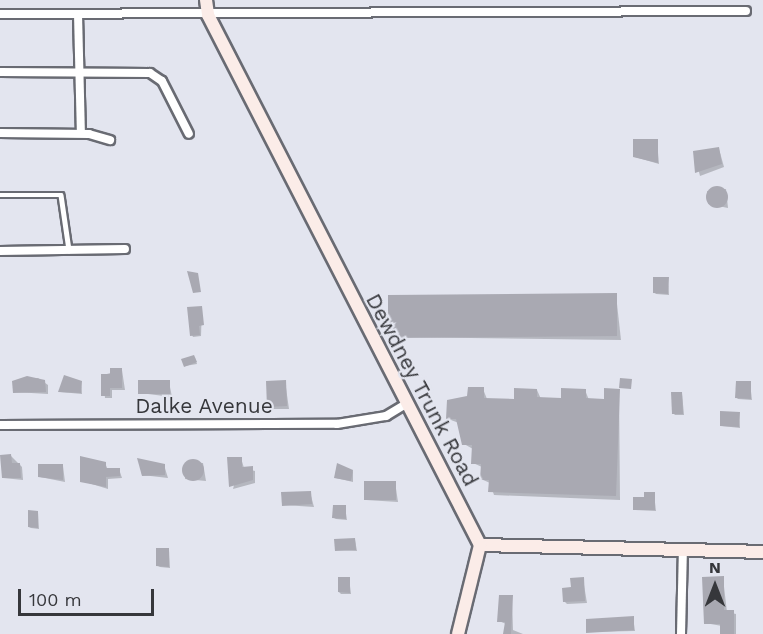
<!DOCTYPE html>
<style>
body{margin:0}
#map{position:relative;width:763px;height:634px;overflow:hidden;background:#e3e5ef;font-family:"Work Sans",sans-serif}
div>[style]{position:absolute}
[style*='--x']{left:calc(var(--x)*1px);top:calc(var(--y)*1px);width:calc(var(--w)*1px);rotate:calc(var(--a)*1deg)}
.shadow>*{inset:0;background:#0003}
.building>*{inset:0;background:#a9a9b2}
.round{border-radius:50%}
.roads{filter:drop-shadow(2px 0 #696b73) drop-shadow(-2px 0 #696b73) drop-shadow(0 2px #696b73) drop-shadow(0 -2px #696b73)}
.lane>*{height:4.5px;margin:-2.25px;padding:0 2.25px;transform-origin:2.25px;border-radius:2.25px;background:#fff}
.street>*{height:8px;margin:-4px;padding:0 4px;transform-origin:4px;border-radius:4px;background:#fff}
.secondary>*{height:12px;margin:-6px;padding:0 6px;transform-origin:6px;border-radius:6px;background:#fbece8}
span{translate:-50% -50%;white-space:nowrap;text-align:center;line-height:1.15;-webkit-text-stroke:4.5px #e3e5ef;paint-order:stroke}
.street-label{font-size:21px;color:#36373b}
.north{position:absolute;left:685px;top:556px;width:60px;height:60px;-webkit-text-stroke:4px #e3e5ef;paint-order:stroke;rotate:0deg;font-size:16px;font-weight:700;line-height:24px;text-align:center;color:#36373b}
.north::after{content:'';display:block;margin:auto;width:21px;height:27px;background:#36373b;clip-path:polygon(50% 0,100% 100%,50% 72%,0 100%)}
.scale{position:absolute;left:18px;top:589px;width:136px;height:27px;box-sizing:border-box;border:3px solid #36373b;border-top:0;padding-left:8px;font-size:18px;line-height:21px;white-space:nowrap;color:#36373b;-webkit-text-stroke:4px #e3e5ef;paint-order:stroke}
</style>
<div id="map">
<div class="shadow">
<i style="clip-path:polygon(657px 141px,659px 164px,635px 157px)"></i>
<i style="clip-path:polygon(719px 149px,724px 167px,700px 176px,694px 152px)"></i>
<i style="clip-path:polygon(726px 189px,728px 208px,708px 204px,707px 191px)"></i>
<i style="clip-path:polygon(668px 279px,669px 295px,656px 294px,655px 293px)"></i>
<i style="clip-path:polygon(616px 295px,621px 340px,390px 337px)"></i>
<i style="clip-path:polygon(202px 307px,201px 336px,193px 337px,192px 335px)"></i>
<i style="clip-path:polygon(195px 358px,197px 364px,185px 366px)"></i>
<i style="clip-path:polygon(122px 370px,125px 390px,112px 390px,112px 398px,105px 398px,103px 375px)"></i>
<i style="clip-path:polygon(38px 378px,48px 385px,48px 394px,14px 392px,14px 382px)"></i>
<i style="clip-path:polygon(285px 381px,289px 409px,272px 409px,269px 406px)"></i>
<i style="clip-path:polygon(81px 382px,82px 394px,60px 392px)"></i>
<i style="clip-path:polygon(169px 382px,172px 397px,140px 393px)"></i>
<i style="clip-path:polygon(750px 383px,752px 400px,738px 399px,737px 398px)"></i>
<i style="clip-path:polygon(483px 389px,487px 399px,515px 400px,537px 390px,541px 399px,562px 400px,585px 390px,589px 400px,605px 401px,619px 390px,620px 500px,494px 495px,490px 483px,481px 479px,482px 467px,473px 463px,473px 449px,464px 444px,459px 423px,448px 419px)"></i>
<i style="clip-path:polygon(682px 393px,684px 415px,675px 415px,674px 414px)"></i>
<i style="clip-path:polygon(739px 413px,740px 428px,722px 426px)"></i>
<i style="clip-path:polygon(11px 456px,22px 467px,23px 480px,3px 478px)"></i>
<i style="clip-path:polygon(241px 458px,244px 468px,255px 471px,255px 483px,233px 489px)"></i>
<i style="clip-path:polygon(139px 460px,164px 465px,168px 478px,142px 475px)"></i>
<i style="clip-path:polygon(105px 463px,108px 470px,119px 469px,122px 478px,108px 479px,108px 489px,82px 481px)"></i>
<i style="clip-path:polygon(186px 463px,203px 463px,206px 481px,185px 479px)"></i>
<i style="clip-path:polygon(63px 466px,65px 482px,40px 477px)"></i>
<i style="clip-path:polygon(353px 471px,353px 482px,336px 478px)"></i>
<i style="clip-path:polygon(395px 482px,398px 502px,366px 500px)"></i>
<i style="clip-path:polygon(310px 492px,314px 507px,284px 505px)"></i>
<i style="clip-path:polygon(654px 494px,656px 511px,635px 510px)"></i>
<i style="clip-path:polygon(345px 507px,347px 520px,336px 519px,334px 518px)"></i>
<i style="clip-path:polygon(38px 512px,39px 529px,31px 528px,29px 527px)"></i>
<i style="clip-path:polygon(355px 540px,357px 551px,336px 550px)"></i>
<i style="clip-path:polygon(169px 550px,170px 568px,160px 567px,158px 566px)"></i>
<i style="clip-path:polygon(349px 578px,351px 594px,341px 594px,339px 592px)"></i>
<i style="clip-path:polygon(723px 578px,727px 612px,736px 614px,736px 634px,722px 634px,722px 626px,705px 623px)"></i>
<i style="clip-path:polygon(583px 579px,587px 603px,567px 604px,564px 601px)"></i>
<i style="clip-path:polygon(512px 597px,513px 630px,523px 634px,505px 634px,506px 624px,499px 621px)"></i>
<i style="clip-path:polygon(633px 617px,635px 631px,587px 632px)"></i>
</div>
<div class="building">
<i style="clip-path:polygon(633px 139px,658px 139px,658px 163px,633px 157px)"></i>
<i style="clip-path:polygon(719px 147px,722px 164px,695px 173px,693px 151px)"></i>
<i class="round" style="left:706px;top:186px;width:22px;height:22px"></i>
<i style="clip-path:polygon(187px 271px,198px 273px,201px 292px,193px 293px)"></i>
<i style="clip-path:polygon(653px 277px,669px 277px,668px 294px,653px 293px)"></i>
<i style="clip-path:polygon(617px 293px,617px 336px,388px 338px,388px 295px)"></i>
<i style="clip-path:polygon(202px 306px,204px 325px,199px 326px,200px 335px,190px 336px,187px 307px)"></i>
<i style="clip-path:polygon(194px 355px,197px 362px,184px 367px,181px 359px)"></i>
<i style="clip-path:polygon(110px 368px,122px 368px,122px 388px,110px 388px,110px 396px,101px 396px,101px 374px,110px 374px)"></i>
<i style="clip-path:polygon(64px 375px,82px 381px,81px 393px,58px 392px)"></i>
<i style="clip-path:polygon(27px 376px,45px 380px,46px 392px,13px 393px,12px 381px)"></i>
<i style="clip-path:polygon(620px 378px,632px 379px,631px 389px,619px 388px)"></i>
<i style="clip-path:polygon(138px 380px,170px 380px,170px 394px,138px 394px)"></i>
<i style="clip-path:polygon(286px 380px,287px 406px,267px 407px,266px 381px)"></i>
<i style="clip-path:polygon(736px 381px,751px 381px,751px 399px,735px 398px)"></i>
<i style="clip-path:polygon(468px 387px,484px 387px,484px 398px,514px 399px,514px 388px,537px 389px,537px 397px,561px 398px,561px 388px,586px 389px,586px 398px,604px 399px,604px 388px,620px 389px,616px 496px,488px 492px,489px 480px,480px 480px,481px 464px,471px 464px,472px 445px,462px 445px,456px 419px,446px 419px,447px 400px,467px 396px)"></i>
<i style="clip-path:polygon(671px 392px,682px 392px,683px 414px,672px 414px)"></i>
<i style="clip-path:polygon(720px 411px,740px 412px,739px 427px,720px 426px)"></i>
<i style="clip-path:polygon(11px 454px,12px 463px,20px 463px,21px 478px,2px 478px,0 455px)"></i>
<i style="clip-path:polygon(80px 456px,106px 462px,106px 468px,120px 468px,120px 476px,106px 477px,106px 487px,80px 482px)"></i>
<i style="clip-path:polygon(227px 457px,242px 457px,242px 467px,253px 466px,253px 480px,229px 487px)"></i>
<i style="clip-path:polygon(137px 458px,165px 464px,165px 475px,142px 476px)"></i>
<i class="round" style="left:182px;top:459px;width:22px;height:22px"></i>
<i style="clip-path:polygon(337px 463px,353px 470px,351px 481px,334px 478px)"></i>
<i style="clip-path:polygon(38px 464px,63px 464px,63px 480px,38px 477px)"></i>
<i style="clip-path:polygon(364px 481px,396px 481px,396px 500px,364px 500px)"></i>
<i style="clip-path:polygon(311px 491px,312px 504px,282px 506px,281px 492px)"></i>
<i style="clip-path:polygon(644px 492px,655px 492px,655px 510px,633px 510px,633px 497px,644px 497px)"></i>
<i style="clip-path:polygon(333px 505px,346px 505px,346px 519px,332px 518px)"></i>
<i style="clip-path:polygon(28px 510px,38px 511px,38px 528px,28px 527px)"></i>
<i style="clip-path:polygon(355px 538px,356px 550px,335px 551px,334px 539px)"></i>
<i style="clip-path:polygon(156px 548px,169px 548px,169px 567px,156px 566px)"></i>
<i style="clip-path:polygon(724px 576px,724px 610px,734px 610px,734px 634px,720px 634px,720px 624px,704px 624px,702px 577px)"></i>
<i style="clip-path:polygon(338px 577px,350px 577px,350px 593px,338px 592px)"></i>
<i style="clip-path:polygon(584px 577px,585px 601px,563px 602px,562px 588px,571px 587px,570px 578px)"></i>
<i style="clip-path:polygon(499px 595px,513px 595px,511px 634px,503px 634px,505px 622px,497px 622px)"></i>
<i style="clip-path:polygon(634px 616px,634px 630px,586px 633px,586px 619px)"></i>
</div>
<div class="roads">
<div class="lane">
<i style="--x:0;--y:195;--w:61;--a:0"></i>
<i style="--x:61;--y:195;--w:56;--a:81.7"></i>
</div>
<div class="street">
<i style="--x:0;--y:14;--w:746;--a:-0.23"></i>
<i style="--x:78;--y:14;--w:119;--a:88.6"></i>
<i style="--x:0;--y:72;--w:150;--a:0.4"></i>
<i style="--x:150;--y:73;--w:14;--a:34"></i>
<i style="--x:162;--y:81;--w:59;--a:63"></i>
<i style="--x:0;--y:133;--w:89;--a:0.6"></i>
<i style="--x:89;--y:134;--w:22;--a:16"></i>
<i style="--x:0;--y:251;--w:125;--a:-0.9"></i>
<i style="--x:0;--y:425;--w:337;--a:-0.2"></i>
<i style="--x:337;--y:424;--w:50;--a:-9.3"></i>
<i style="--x:386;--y:416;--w:21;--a:-31"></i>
<i style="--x:681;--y:634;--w:85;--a:-88.7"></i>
</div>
<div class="secondary">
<i style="--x:206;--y:0;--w:15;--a:82"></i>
<i style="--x:208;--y:15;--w:596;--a:62.83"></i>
<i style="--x:480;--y:545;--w:283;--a:1.4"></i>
<i style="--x:458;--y:634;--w:92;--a:-76.1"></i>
</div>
</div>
<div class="street-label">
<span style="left:422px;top:390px;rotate:62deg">Dewdney Trunk Road</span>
<span style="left:204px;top:406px">Dalke Avenue</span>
</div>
<div class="north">N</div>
<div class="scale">100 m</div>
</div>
